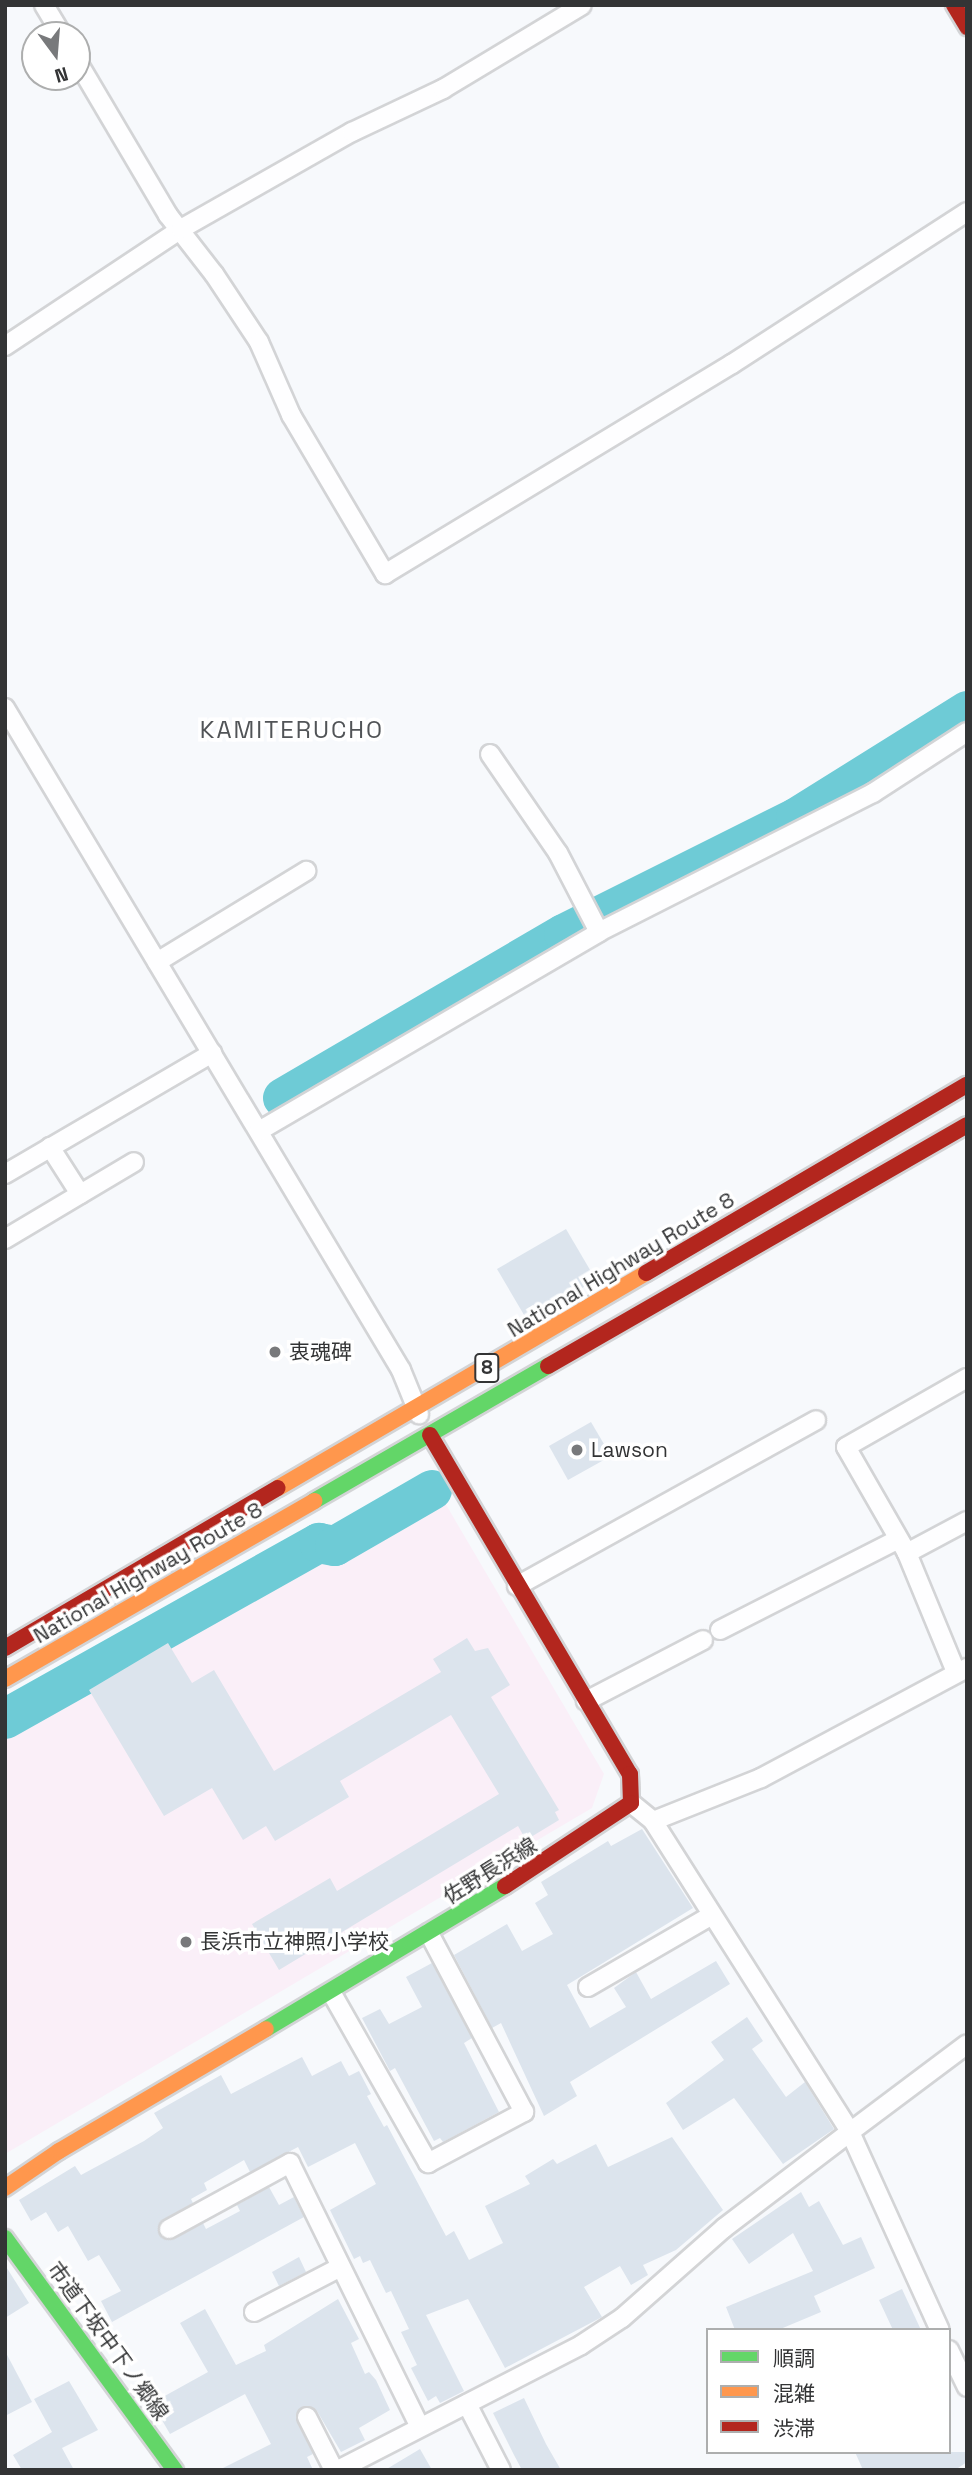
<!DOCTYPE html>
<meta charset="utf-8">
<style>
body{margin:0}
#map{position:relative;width:972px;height:2475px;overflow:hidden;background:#f7f9fc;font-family:"Space Grotesk","Noto Sans JP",sans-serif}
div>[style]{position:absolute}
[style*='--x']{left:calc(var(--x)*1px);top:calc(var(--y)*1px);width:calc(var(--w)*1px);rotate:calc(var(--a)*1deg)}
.education>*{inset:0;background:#faeff8}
.river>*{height:40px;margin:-20px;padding:0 20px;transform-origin:20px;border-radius:20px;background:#6ecbd6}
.building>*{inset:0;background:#dce4ed}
.roads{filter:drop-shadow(2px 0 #d3d4d6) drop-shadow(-2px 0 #d3d4d6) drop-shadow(0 2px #d3d4d6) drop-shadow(0 -2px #d3d4d6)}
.street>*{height:18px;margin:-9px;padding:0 9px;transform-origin:9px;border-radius:9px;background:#fefeff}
.fast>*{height:16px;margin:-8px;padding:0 8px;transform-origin:8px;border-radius:8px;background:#63d668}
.slow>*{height:16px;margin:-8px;padding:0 8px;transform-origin:8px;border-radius:8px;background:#ff974d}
.jam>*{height:16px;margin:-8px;padding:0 8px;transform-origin:8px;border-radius:8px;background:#b3261e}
.dots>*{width:19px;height:19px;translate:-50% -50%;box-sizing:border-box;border:4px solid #fff;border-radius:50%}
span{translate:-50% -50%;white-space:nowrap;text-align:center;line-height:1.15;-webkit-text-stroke:7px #fff;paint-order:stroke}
.shield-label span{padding:2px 5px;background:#fff;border:2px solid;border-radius:5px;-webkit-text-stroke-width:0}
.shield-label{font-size:19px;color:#333435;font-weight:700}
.street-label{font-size:21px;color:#333435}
.poi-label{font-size:21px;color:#333435}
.left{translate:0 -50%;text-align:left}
.quarter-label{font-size:24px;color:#515457;letter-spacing:2px}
.frame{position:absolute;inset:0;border:7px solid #333435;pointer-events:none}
.legend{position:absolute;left:706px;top:2328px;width:245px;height:126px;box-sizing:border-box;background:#fff;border:2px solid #adaeae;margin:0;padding:9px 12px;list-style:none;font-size:21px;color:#333435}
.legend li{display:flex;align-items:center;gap:14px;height:35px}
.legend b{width:35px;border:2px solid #adaeae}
.north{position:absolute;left:21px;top:21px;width:70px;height:70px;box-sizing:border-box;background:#fff;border:2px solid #adaeae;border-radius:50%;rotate:164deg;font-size:19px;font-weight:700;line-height:28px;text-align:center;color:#333435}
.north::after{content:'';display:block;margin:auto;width:24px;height:32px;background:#78797b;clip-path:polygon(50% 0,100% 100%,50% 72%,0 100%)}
</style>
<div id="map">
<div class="education">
<i style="clip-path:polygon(438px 1491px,604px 1774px,592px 1808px,5px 2154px,5px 1726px,133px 1654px,129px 1644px,303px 1545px,310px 1554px,322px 1548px,339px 1552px)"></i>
</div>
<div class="river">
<i style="--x:283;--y:1098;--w:325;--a:-30.3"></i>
<i style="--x:564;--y:934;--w:259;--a:-26.6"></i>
<i style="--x:796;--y:818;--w:202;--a:-32"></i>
<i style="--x:5;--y:1719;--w:360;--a:-29.3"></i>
<i style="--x:319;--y:1543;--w:16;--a:11"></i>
<i style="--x:335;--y:1546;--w:112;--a:-30"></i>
</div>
<div class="building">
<i style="clip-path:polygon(566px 1229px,596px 1280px,527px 1320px,497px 1269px)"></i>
<i style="clip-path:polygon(591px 1422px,611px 1456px,568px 1480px,549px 1446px)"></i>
<i style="clip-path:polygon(467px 1638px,475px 1651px,488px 1648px,510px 1685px,491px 1697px,559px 1810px,555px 1812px,559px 1820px,526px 1840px,518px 1826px,279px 1970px,252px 1924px,330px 1878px,337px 1891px,499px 1794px,451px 1715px,340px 1781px,349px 1797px,275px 1841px,266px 1826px,243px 1840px,212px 1788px,164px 1816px,89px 1690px,168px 1643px,192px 1683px,214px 1670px,274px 1771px,441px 1672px,433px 1659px)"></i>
<i style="clip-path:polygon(642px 1829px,693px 1908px,567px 1985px,590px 2028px,626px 2007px,614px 1988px,636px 1972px,651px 1999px,716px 1961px,730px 1984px,570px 2082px,577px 2096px,544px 2116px,501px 2023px,492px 2028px,454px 1955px,507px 1924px,522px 1951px,553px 1934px,535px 1903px,548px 1895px,541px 1882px,608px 1841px,611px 1846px)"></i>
<i style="clip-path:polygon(432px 1963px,472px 2038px,464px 2043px,499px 2112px,443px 2142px,440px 2138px,434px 2141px,395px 2068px,390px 2071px,362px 2018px,380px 2009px,389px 2024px,422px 2007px,406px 1977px)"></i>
<i style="clip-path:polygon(747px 2017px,763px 2041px,752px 2049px,786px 2097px,805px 2082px,834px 2129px,783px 2164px,734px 2098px,683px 2130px,666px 2103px,724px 2060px,711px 2042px)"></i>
<i style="clip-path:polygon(302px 2057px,312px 2076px,341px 2061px,349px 2076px,359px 2071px,371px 2094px,367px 2096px,384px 2127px,387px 2125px,446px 2236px,454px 2231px,469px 2260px,503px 2243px,485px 2206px,530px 2184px,525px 2176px,553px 2159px,557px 2164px,596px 2144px,608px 2167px,672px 2137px,723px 2210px,676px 2250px,643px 2265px,648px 2275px,631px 2285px,620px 2266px,584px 2287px,602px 2317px,505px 2368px,468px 2299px,426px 2315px,464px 2391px,440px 2403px,436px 2396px,428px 2401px,411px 2368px,417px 2365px,401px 2332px,409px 2329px,391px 2291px,386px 2293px,370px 2260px,363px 2263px,360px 2256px,354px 2259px,330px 2210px,376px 2184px,355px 2143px,308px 2167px,298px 2147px,250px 2172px,244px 2160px,204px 2183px,207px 2190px,191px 2199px,193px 2203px,160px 2223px,163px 2238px,174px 2239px,203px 2223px,206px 2229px,240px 2211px,237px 2205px,269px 2187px,279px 2205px,294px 2197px,304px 2217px,112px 2322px,101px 2301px,121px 2291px,99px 2255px,88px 2261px,68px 2226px,58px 2232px,46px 2212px,31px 2221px,19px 2200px,75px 2166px,81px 2175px,144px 2141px,163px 2128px,154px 2113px,221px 2075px,231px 2094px)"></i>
<i style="clip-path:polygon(801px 2192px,809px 2207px,819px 2201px,843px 2245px,861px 2237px,875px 2268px,814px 2296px,821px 2312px,778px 2330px,735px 2330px,726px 2307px,813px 2271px,793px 2233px,749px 2264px,732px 2239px)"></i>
<i style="clip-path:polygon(299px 2257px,306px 2272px,279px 2286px,272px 2272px)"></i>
<i style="clip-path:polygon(5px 2265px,29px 2303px,5px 2318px)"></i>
<i style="clip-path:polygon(902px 2289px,921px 2330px,893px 2330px,879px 2300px)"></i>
<i style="clip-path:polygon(338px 2299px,359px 2339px,351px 2343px,365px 2374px,369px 2372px,376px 2380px,390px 2410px,359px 2428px,365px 2440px,341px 2452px,317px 2411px,307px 2406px,296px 2417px,313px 2454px,307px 2457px,313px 2470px,219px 2470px,271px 2444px,245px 2394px,170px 2434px,152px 2403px,208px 2372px,180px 2323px,205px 2309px,236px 2365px,266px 2351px,264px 2345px)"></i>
<i style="clip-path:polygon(5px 2351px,32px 2402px,5px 2416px)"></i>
<i style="clip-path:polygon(69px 2381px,98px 2430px,62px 2448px,74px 2470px,22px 2470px,13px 2455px,52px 2432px,34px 2399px)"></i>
<i style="clip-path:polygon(524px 2398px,546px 2444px,561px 2470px,522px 2470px,514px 2455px,493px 2413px)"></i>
<i style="clip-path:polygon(420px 2449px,432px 2470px,385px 2470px)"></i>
<i style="clip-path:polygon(855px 2452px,967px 2452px,967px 2462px,955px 2470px,863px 2470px)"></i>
</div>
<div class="roads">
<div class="street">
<i style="--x:44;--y:5;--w:35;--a:59"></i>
<i style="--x:77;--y:61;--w:179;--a:59.4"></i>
<i style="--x:168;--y:215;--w:75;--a:52.1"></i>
<i style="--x:214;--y:274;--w:82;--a:56.5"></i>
<i style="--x:259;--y:342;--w:80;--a:66.3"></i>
<i style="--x:291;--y:415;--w:185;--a:59.4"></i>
<i style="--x:385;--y:574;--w:406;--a:-31.2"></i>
<i style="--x:732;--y:364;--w:280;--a:-32.9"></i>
<i style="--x:5;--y:346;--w:211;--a:-33.6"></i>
<i style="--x:181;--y:229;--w:197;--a:-29.6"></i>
<i style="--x:352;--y:132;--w:101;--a:-25.3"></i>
<i style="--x:443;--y:89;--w:162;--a:-31.1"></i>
<i style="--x:5;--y:708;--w:771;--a:59.11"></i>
<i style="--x:401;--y:1370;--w:48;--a:67.8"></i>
<i style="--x:599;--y:932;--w:307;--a:-26.9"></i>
<i style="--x:873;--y:793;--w:112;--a:-33"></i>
<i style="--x:157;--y:962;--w:175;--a:-31.4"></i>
<i style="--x:259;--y:1131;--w:394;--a:-30.3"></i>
<i style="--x:599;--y:932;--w:89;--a:-117.4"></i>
<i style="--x:558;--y:853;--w:120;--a:-124.5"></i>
<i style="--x:50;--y:1147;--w:56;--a:57.4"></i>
<i style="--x:5;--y:1174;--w:240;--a:-30.3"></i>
<i style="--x:5;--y:1239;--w:150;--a:-30.8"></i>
<i style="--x:907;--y:1553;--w:68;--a:-28.1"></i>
<i style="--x:517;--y:1586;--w:342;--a:-29"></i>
<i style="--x:720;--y:1630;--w:199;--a:-27"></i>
<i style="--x:956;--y:1672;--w:129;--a:-112.4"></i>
<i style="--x:907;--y:1553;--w:122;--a:-119.9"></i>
<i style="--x:846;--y:1447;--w:139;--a:-29.7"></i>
<i style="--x:586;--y:1701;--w:132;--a:-27.5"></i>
<i style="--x:631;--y:1803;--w:28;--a:39"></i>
<i style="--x:653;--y:1821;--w:368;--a:57.6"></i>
<i style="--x:850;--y:2132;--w:146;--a:-36.9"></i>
<i style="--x:653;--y:1821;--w:116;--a:-21.7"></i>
<i style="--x:761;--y:1778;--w:234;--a:-28.1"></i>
<i style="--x:588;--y:1987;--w:143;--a:-30.1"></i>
<i style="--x:331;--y:1992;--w:197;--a:60.4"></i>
<i style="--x:428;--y:2163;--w:109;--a:-28"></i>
<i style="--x:524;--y:2112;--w:203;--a:-118"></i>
<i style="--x:169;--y:2229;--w:138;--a:-28.6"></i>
<i style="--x:290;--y:2163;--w:294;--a:63.8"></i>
<i style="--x:254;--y:2312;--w:96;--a:-27.4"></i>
<i style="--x:949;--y:2350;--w:41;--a:64.1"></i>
<i style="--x:467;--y:2404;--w:74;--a:62.7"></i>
<i style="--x:307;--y:2417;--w:59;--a:63"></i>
<i style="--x:338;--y:2470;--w:273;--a:-27.2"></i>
<i style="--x:581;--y:2345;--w:49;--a:-33.4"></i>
<i style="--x:622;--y:2318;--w:136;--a:-41.4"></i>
<i style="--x:724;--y:2228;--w:158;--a:-37.3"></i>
<i style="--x:850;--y:2132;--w:217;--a:65.6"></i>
</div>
<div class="fast">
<i style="--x:314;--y:1501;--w:270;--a:-30"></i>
<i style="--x:266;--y:2029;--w:279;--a:-30.9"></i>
<i style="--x:5;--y:2238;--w:288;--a:53.8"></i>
</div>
<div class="slow">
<i style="--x:278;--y:1488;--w:426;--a:-30.3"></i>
<i style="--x:5;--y:1679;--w:357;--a:-29.9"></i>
<i style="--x:5;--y:2188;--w:65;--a:-34.4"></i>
<i style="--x:59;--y:2151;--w:240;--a:-30.5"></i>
</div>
<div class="jam">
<i style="--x:954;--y:5;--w:26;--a:59"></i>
<i style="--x:646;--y:1273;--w:372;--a:-30.4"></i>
<i style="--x:548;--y:1366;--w:483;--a:-29.9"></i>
<i style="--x:430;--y:1435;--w:394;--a:59.5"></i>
<i style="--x:630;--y:1774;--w:29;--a:88"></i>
<i style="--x:631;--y:1803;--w:151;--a:146.6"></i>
<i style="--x:5;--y:1648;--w:316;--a:-30.4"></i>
</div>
</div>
<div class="dots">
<i style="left:275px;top:1352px;background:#78797b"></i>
<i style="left:577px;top:1450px;background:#78797b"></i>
<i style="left:186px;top:1942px;background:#78797b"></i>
</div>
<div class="shield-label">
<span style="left:487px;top:1368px">8</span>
</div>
<div class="street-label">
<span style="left:621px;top:1265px;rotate:-31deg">National Highway Route 8</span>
<span style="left:148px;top:1573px;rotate:-30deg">National Highway Route 8</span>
<span style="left:490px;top:1871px;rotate:-32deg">佐野長浜線</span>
<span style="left:108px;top:2341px;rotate:54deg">市道下坂中下ノ郷線</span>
</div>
<div class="poi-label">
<span class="left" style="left:289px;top:1352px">衷魂碑</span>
<span class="left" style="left:591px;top:1450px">Lawson</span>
<span class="left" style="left:200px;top:1942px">長浜市立神照小学校</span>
</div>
<div class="quarter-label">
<span style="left:292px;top:730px">KAMITERUCHO</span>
</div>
<div class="frame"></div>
<ul class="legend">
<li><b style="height:9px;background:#63d668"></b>順調</li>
<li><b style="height:9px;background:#ff974d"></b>混雑</li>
<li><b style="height:9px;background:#b3261e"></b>渋滞</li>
</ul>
<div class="north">N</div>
</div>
